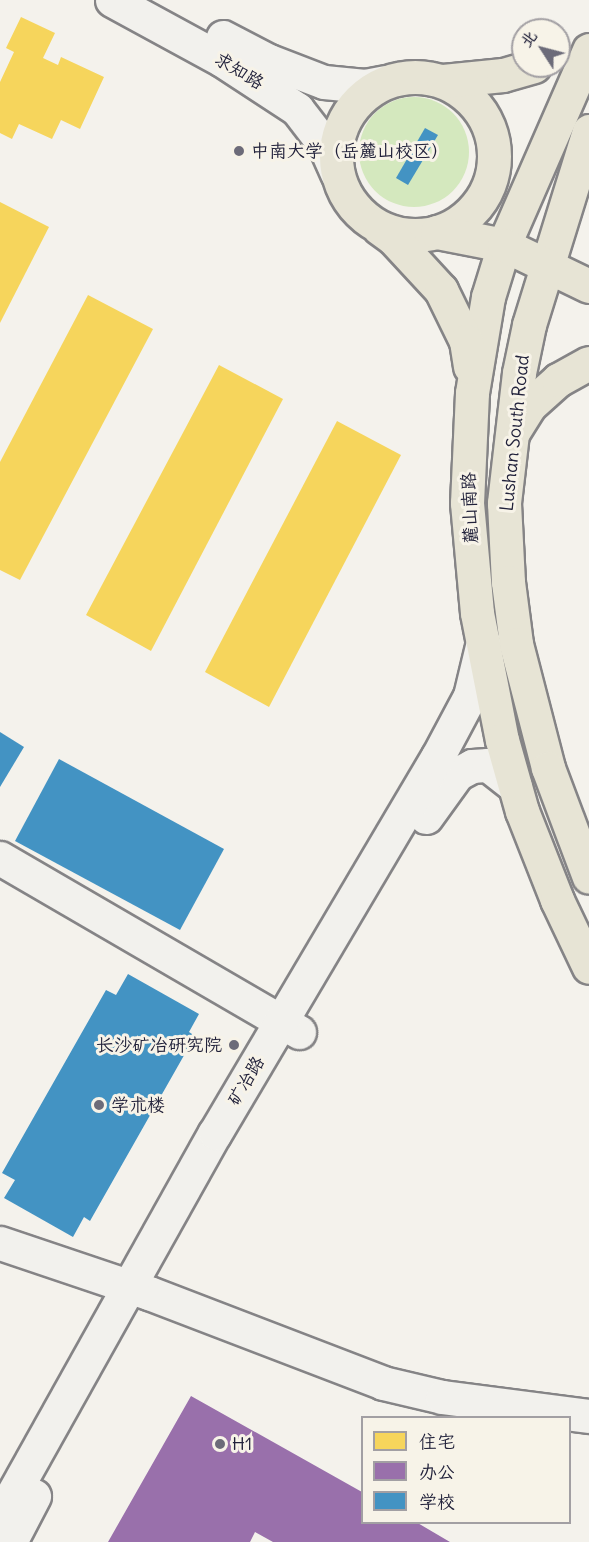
<!DOCTYPE html>
<meta charset="utf-8">
<style>
body{margin:0}
#map{position:relative;width:589px;height:1542px;overflow:hidden;background:#f4f2ec;font-family:Delius,"LXGW WenKai TC",sans-serif}
div>[style]{position:absolute}
[style*='--x']{left:calc(var(--x)*1px);top:calc(var(--y)*1px);width:calc(var(--w)*1px);rotate:calc(var(--a)*1deg)}
.green>*{inset:0;background:#d4e8be}
.round{border-radius:50%}
.homes>*{inset:0;background:#f6d55c}
.offices>*{inset:0;background:#9970ab}
.schools>*{inset:0;background:#4393c3}
.roads{filter:drop-shadow(2px 0 #858486) drop-shadow(-2px 0 #858486) drop-shadow(0 2px #858486) drop-shadow(0 -2px #858486)}
.minor>*{height:33px;margin:-16.5px;padding:0 16.5px;transform-origin:16.5px;border-radius:16.5px;background:#f2f1ed}
.major>*{height:33px;margin:-16.5px;padding:0 16.5px;transform-origin:16.5px;border-radius:16.5px;background:#e7e4d5}
.major>.ring{margin:-16.5px;padding:0;box-sizing:content-box;background:none;border:33px solid #e7e4d5;border-radius:50%}
.dots>*{width:16px;height:16px;translate:-50% -50%;box-sizing:border-box;border:3px solid #f7f3e8;border-radius:50%}
span{translate:-50% -50%;white-space:nowrap;text-align:center;line-height:1.15;-webkit-text-stroke:6px #f7f3e8;paint-order:stroke}
.street-label{font-size:18px;color:#22223b}
.poi-label{font-size:18px;color:#22223b}
.left{translate:0 -50%;text-align:left}
.right{translate:-100% -50%;text-align:right}
.legend{position:absolute;left:361px;top:1416px;width:210px;height:108px;box-sizing:border-box;background:#f7f3e8;border:2px solid #a29fa3;margin:0;padding:8px 10px;list-style:none;font-size:18px;color:#22223b}
.legend li{display:flex;align-items:center;gap:12px;height:30px}
.legend b{width:30px;border:2px solid #a29fa3}
.north{position:absolute;left:511px;top:18px;width:60px;height:60px;box-sizing:border-box;background:#f7f3e8;border:2px solid #a29fa3;border-radius:50%;rotate:306deg;font-size:16px;font-weight:700;line-height:24px;text-align:center;color:#22223b}
.north::after{content:'';display:block;margin:auto;width:21px;height:27px;background:#6c6b79;clip-path:polygon(50% 0,100% 100%,50% 72%,0 100%)}
</style>
<div id="map">
<div class="green">
<i class="round" style="left:359px;top:97px;width:110px;height:110px"></i>
</div>
<div class="homes">
<i style="clip-path:polygon(21px 17px,55px 33px,43px 58px,58px 65px,61px 57px,104px 77px,80px 129px,61px 120px,52px 139px,19px 124px,12px 139px,0 133px,0 82px,14px 52px,6px 48px)"></i>
<i style="clip-path:polygon(0 202px,49px 227px,0 323px)"></i>
<i style="clip-path:polygon(88px 295px,153px 329px,20px 580px,0 570px,0 462px)"></i>
<i style="clip-path:polygon(219px 365px,283px 399px,151px 651px,86px 615px)"></i>
<i style="clip-path:polygon(337px 421px,401px 455px,269px 707px,205px 672px)"></i>
</div>
<div class="offices">
<i style="clip-path:polygon(191px 1396px,362px 1492px,362px 1522px,416px 1522px,450px 1542px,273px 1542px,255px 1532px,250px 1542px,108px 1542px)"></i>
</div>
<div class="schools">
<i style="clip-path:polygon(425px 128px,438px 135px,408px 185px,396px 178px)"></i>
<i style="clip-path:polygon(0 732px,24px 747px,0 787px)"></i>
<i style="clip-path:polygon(59px 759px,224px 849px,180px 930px,15px 841px)"></i>
<i style="clip-path:polygon(128px 974px,199px 1014px,189px 1032px,195px 1036px,90px 1221px,84px 1217px,73px 1237px,4px 1198px,15px 1180px,2px 1173px,106px 990px,116px 995px)"></i>
</div>
<div class="roads">
<div class="minor">
<i style="--x:112;--y:0;--w:125;--a:28.6"></i>
<i style="--x:222;--y:60;--w:90;--a:33.2"></i>
<i style="--x:297;--y:109;--w:44;--a:52.4"></i>
<i style="--x:324;--y:144;--w:32;--a:66"></i>
<i style="--x:223;--y:37;--w:52;--a:27.6"></i>
<i style="--x:269;--y:61;--w:59;--a:20.9"></i>
<i style="--x:324;--y:82;--w:41;--a:5.6"></i>
<i style="--x:365;--y:86;--w:20;--a:-11"></i>
<i style="--x:426;--y:817;--w:53;--a:-54.2"></i>
<i style="--x:457;--y:774;--w:17;--a:-28"></i>
<i style="--x:472;--y:766;--w:16;--a:-4"></i>
<i style="--x:488;--y:765;--w:34;--a:38"></i>
<i style="--x:0;--y:858;--w:346;--a:30.2"></i>
<i style="--x:0;--y:1243;--w:157;--a:18.6"></i>
<i style="--x:149;--y:1293;--w:251;--a:21"></i>
<i style="--x:383;--y:1383;--w:61;--a:13.3"></i>
<i style="--x:442;--y:1397;--w:148;--a:7.4"></i>
<i style="--x:0;--y:1517;--w:440;--a:-60.8"></i>
<i style="--x:215;--y:1133;--w:436;--a:-59.4"></i>
<i style="--x:437;--y:758;--w:70;--a:-62"></i>
<i style="--x:470;--y:696;--w:56;--a:-76.5"></i>
<i style="--x:10;--y:1542;--w:52;--a:-62.4"></i>
</div>
<div class="major">
<i style="--x:589;--y:50;--w:213;--a:113.6"></i>
<i style="--x:504;--y:245;--w:54;--a:107.1"></i>
<i style="--x:488;--y:297;--w:97;--a:99.5"></i>
<i style="--x:472;--y:393;--w:110;--a:92.6"></i>
<i style="--x:467;--y:503;--w:110;--a:84.8"></i>
<i style="--x:477;--y:613;--w:129;--a:78.9"></i>
<i style="--x:502;--y:740;--w:74;--a:74.3"></i>
<i style="--x:522;--y:811;--w:96;--a:68.5"></i>
<i style="--x:557;--y:900;--w:74;--a:64.5"></i>
<i class="ring" style="left:336px;top:77px;width:125px;height:125px"></i>
<i style="--x:443;--y:81;--w:60;--a:-5.7"></i>
<i style="--x:503;--y:75;--w:32;--a:-16"></i>
<i style="--x:589;--y:131;--w:203;--a:107.2"></i>
<i style="--x:529;--y:325;--w:49;--a:101.8"></i>
<i style="--x:519;--y:373;--w:131;--a:96.6"></i>
<i style="--x:504;--y:503;--w:79;--a:87.1"></i>
<i style="--x:508;--y:582;--w:63;--a:82.6"></i>
<i style="--x:516;--y:644;--w:128;--a:75.5"></i>
<i style="--x:548;--y:768;--w:116;--a:69.4"></i>
<i style="--x:379;--y:228;--w:17;--a:36"></i>
<i style="--x:393;--y:238;--w:71;--a:47.3"></i>
<i style="--x:441;--y:290;--w:57;--a:63.9"></i>
<i style="--x:466;--y:341;--w:26;--a:81"></i>
<i style="--x:437;--y:232;--w:68;--a:11"></i>
<i style="--x:504;--y:245;--w:94;--a:25.8"></i>
<i style="--x:513;--y:432;--w:31;--a:-58"></i>
<i style="--x:529;--y:406;--w:39;--a:-42"></i>
<i style="--x:558;--y:380;--w:35;--a:-29"></i>
</div>
</div>
<div class="dots">
<i style="left:239px;top:151px;background:#6c6b79"></i>
<i style="left:234px;top:1045px;background:#6c6b79"></i>
<i style="left:99px;top:1105px;background:#6c6b79"></i>
<i style="left:220px;top:1444px;background:#6c6b79"></i>
</div>
<div class="street-label">
<span style="left:239px;top:71px;rotate:31deg">求知路</span>
<span style="left:515px;top:433px;rotate:-84deg">Lushan South Road</span>
<span style="left:470px;top:508px;rotate:-92deg">麓山南路</span>
<span style="left:246px;top:1081px;rotate:-59deg">矿冶路</span>
</div>
<div class="poi-label">
<span class="left" style="left:251px;top:151px">中南大学（岳麓山校区）</span>
<span class="right" style="left:222px;top:1045px">长沙矿冶研究院</span>
<span class="left" style="left:111px;top:1105px">学术楼</span>
<span class="left" style="left:232px;top:1444px">H1</span>
</div>
<ul class="legend">
<li><b style="height:16px;background:#f6d55c"></b>住宅</li>
<li><b style="height:16px;background:#9970ab"></b>办公</li>
<li><b style="height:16px;background:#4393c3"></b>学校</li>
</ul>
<div class="north">北</div>
</div>
